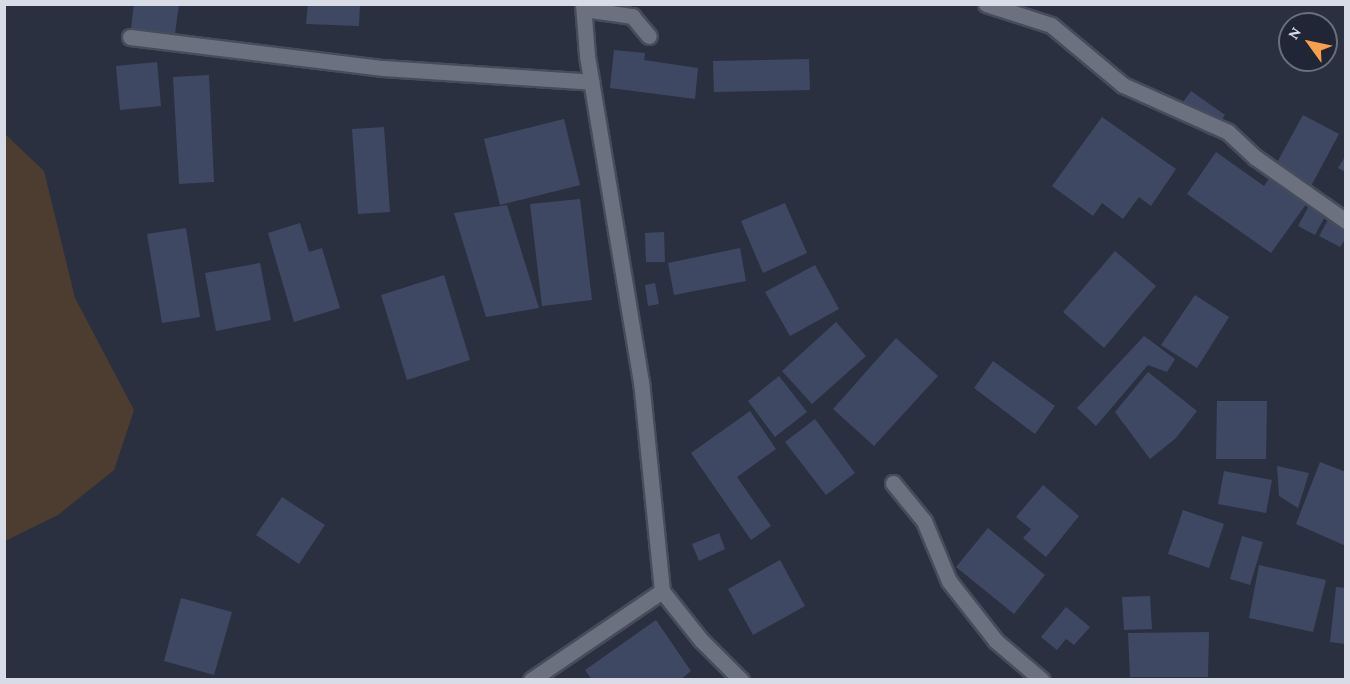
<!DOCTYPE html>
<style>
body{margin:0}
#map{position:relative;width:1350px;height:684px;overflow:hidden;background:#2a3040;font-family:"Crimson Pro",serif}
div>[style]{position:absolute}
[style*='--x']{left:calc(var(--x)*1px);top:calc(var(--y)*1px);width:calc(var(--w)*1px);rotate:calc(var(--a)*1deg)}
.green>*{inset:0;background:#4d3d30}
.building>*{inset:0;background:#3e4863}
.roads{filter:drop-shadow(2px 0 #464c5b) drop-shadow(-2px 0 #464c5b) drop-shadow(0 2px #464c5b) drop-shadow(0 -2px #464c5b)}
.minor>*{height:15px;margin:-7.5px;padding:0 7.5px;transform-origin:7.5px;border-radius:7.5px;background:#6b717e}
span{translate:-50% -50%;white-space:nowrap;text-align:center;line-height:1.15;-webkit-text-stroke:5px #202636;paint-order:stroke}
.frame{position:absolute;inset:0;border:6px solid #d8dce7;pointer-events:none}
.north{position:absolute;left:1278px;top:12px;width:60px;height:60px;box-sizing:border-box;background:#202636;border:2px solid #6a6f7d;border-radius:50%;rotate:303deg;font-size:16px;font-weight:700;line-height:24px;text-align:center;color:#d8dce7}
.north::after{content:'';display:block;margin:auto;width:21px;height:27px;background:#f9a04c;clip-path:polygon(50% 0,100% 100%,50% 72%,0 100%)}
</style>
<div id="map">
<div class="green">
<i style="clip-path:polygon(4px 133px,44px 171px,75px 298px,134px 410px,114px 470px,58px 515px,5px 541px)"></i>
</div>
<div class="building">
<i style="clip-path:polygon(134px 4px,179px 4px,174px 41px,130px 36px)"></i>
<i style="clip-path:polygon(308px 4px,360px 4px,359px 26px,306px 24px)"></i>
<i style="clip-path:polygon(614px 50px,645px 53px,644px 60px,698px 68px,695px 99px,610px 88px)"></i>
<i style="clip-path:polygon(809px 59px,810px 90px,714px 92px,713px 61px)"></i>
<i style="clip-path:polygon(157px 62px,161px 106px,120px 110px,116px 66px)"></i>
<i style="clip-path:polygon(209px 75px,214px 182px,179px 184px,173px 77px)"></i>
<i style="clip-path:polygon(1191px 91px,1225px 115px,1210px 136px,1176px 112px)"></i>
<i style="clip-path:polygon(1303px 115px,1339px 134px,1310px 188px,1274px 168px)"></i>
<i style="clip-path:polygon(1102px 117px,1176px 169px,1151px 206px,1139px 197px,1123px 219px,1102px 203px,1093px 216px,1052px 186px)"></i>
<i style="clip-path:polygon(564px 119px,580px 185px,500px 205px,484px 139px)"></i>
<i style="clip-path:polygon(384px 127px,390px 212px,358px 214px,352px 129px)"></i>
<i style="clip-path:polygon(1216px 152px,1264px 186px,1270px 177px,1307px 203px,1271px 253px,1187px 194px)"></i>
<i style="clip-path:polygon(1346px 155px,1346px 172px,1338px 168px)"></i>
<i style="clip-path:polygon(1317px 191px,1334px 200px,1315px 235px,1298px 226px)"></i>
<i style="clip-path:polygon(580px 199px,592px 300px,542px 306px,530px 204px)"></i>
<i style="clip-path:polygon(785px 203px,807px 253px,763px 273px,741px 221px)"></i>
<i style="clip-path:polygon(507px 205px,539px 308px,486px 317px,454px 213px)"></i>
<i style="clip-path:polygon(1334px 209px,1346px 215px,1346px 238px,1340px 247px,1319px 236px)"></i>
<i style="clip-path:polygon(300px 223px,309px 252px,322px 248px,340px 308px,294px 322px,268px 233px)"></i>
<i style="clip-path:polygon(186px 228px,200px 317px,162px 323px,147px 234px)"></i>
<i style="clip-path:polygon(664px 232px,665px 262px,646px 262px,645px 233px)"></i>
<i style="clip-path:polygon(740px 248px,746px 281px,674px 295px,668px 263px)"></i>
<i style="clip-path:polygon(1115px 251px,1156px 286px,1104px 348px,1063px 312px)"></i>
<i style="clip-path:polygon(260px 263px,271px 320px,216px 331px,205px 273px)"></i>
<i style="clip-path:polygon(815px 265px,839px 309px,790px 336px,765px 292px)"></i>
<i style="clip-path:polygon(444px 275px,470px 360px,407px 380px,381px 295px)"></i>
<i style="clip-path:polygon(655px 283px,659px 304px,648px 306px,645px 285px)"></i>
<i style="clip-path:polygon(1195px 295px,1229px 317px,1197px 368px,1161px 345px)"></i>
<i style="clip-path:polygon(836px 322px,866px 356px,812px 404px,782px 371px)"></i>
<i style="clip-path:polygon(1144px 336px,1175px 359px,1167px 372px,1148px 365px,1096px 426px,1077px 408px)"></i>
<i style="clip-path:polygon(896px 338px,938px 376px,874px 446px,833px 409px)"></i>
<i style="clip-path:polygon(993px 361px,1055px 406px,1035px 434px,974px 388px)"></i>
<i style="clip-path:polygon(1148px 372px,1197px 411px,1176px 438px,1150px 459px,1115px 412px)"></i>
<i style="clip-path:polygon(779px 376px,807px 412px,775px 437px,748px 401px)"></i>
<i style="clip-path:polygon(1217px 401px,1267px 401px,1266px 459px,1216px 459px)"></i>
<i style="clip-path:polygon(750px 411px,776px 449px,737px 477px,771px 526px,751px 540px,691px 453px)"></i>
<i style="clip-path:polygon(815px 419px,855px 473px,826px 495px,785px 442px)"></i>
<i style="clip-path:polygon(1320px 462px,1346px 472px,1346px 546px,1296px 524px)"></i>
<i style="clip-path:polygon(1277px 466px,1309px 473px,1298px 508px,1279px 496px)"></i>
<i style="clip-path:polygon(1224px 471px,1272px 480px,1266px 513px,1218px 504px)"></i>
<i style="clip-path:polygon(1043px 485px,1079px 516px,1046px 557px,1023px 538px,1031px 529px,1016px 517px)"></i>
<i style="clip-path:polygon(282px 497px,325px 525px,299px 564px,256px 535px)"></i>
<i style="clip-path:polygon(1183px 510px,1224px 524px,1209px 568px,1168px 554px)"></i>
<i style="clip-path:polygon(988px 528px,1045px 575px,1014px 614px,956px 567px)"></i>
<i style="clip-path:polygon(719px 533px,725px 549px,699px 561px,692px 544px)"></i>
<i style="clip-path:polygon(1242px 536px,1263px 542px,1250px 585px,1230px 579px)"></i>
<i style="clip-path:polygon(780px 560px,805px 606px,753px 635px,728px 589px)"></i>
<i style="clip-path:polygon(1259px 565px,1326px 580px,1313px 632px,1249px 618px)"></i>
<i style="clip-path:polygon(1336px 587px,1346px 588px,1346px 644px,1330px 642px)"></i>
<i style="clip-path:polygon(1150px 596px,1152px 629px,1124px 630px,1122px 597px)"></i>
<i style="clip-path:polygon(181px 598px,232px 612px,214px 675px,164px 661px)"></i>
<i style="clip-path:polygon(1066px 607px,1090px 627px,1074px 645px,1066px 639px,1057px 650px,1041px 637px)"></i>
<i style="clip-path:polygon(656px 620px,691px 671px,680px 680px,592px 680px,585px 670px)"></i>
<i style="clip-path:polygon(1209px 632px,1208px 677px,1130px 677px,1128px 633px)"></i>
</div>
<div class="roads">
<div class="minor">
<i style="--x:986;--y:4;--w:68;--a:17.9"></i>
<i style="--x:1051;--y:25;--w:94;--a:39.8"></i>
<i style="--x:1123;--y:85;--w:115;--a:24.1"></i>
<i style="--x:1228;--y:132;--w:38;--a:43"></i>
<i style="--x:1256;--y:158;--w:110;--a:35"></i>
<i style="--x:584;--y:9;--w:49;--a:8.3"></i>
<i style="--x:632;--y:16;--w:26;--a:50"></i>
<i style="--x:130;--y:37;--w:255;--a:7"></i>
<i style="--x:383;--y:68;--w:209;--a:3.8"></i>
<i style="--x:893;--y:483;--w:49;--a:50.8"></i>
<i style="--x:924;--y:521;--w:65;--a:67.4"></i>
<i style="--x:949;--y:581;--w:76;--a:51.9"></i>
<i style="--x:996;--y:641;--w:60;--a:40.3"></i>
<i style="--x:662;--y:591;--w:63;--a:51.5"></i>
<i style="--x:701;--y:640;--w:57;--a:45"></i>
<i style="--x:531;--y:680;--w:158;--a:-34.2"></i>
<i style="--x:662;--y:591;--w:210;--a:-95.7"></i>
<i style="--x:641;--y:382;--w:331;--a:-99.4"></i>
<i style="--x:587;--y:55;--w:51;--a:-94.5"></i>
</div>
</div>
<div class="frame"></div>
<div class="north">N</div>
</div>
